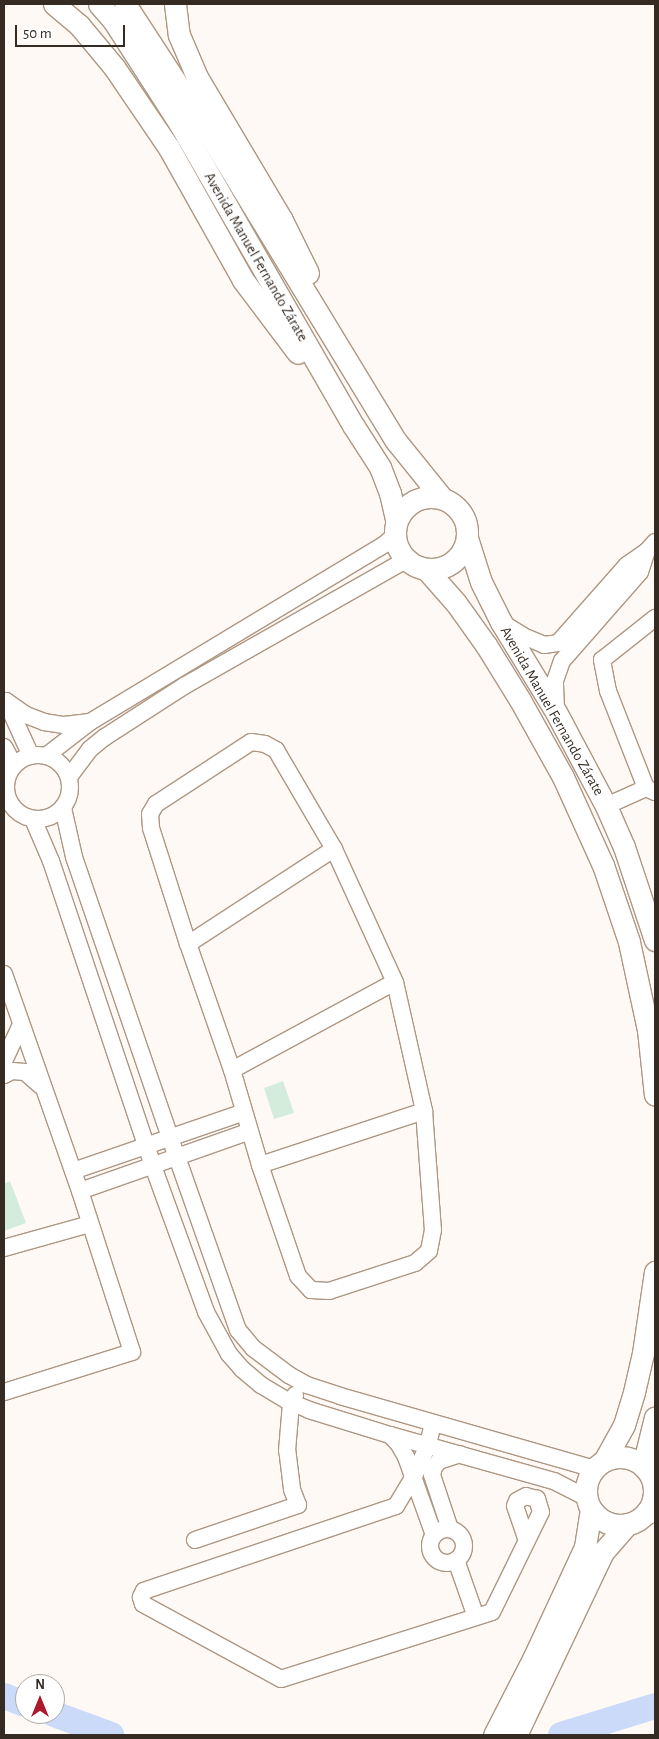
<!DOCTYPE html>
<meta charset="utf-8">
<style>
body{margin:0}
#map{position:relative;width:659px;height:1739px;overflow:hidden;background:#fff9f5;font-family:"Alegreya Sans",sans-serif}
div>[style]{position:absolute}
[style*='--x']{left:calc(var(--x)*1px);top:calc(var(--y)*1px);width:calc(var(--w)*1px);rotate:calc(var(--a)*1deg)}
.green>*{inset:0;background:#d3ecdb}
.river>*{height:26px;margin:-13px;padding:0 13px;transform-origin:13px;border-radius:13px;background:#cadaf8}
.roads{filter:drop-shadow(1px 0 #ae9782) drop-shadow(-1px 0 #ae9782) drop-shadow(0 1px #ae9782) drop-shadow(0 -1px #ae9782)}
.minor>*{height:16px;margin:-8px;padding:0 8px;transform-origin:8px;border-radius:8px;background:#fff}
.minor>.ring{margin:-8px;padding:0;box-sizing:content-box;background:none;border:16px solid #fff;border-radius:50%}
.major>*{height:21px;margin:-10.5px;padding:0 10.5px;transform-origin:10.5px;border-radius:10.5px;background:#fff}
.major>.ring{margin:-10.5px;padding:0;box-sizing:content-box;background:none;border:21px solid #fff;border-radius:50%}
span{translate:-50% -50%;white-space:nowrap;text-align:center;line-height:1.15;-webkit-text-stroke:4px #fff;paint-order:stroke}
.street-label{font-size:15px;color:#352b23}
.frame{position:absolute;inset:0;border:5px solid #352b23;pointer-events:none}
.north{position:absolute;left:15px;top:1674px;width:50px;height:50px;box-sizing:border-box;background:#fff;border:1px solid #aeaaa7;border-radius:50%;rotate:0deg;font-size:14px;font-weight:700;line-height:20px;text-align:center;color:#352b23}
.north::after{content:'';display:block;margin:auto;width:18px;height:22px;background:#ad192b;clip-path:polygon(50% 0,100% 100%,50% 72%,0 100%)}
.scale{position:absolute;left:15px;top:25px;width:110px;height:22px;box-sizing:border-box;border:2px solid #352b23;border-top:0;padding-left:6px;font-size:15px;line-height:18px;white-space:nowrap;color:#352b23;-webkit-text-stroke:4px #fff;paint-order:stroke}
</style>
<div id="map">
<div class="green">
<i style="clip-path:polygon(283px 1081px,294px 1113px,274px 1119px,264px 1088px)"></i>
<i style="clip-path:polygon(10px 1181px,26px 1223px,4px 1231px,4px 1184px)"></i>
</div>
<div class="river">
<i style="--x:4;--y:1696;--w:22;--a:21"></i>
<i style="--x:54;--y:1714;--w:61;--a:20.2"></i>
<i style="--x:561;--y:1735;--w:98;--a:-17.1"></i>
</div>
<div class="roads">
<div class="minor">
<i style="--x:504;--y:624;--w:22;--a:32"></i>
<i style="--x:523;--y:636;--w:23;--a:23"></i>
<i style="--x:544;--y:645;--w:14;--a:-8"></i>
<i style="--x:558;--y:643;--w:104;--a:-48.5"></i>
<i style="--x:627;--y:565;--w:24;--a:-35"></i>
<i style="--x:647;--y:551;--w:12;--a:-48"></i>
<i style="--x:6;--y:701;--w:24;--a:35"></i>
<i style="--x:26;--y:715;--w:19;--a:21"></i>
<i style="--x:44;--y:722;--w:20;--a:9"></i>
<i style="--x:64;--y:725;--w:26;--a:-7"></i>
<i style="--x:6;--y:701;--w:60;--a:65.6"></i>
<i style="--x:556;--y:712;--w:31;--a:-92"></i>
<i style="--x:555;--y:681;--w:21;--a:-71"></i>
<i style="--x:562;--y:661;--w:118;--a:-48.8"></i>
<i style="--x:640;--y:572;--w:22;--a:-72"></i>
<i style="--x:251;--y:742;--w:14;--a:8"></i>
<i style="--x:265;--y:744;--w:13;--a:29"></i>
<i style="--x:276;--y:750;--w:115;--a:59.6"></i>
<i style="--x:334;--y:849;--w:146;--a:65.4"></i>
<i style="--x:395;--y:982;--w:132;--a:77.3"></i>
<i style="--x:424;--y:1111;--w:119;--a:85.7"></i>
<i style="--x:433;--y:1230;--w:21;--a:101"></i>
<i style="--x:429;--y:1251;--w:18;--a:139"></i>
<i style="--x:415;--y:1263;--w:90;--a:162"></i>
<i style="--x:329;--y:1291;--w:18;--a:-177"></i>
<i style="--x:311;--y:1290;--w:19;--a:-133"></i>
<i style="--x:298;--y:1276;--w:117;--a:-108.9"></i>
<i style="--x:260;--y:1165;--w:99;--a:-106.4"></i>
<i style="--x:232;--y:1070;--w:133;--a:-109.2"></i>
<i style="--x:188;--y:944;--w:122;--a:-107.7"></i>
<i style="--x:151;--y:828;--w:14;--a:-94"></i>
<i style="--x:150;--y:814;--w:12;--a:-59"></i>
<i style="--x:156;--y:804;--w:113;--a:-33.1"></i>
<i style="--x:4;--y:747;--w:21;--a:61"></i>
<i class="ring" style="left:6px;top:755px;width:48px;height:48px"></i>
<i style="--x:46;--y:756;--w:56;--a:-37.7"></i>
<i style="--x:90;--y:722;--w:345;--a:-31.1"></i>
<i style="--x:385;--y:544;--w:12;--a:-42"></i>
<i style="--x:69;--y:777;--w:35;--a:-53"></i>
<i style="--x:90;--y:749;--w:19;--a:-39"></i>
<i style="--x:105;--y:737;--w:94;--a:-32.8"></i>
<i style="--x:184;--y:686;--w:255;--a:-29.6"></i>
<i style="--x:646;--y:788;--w:104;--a:-111.4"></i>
<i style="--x:608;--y:691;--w:32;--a:-101"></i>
<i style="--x:602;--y:660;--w:68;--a:-38.4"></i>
<i style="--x:606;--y:806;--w:44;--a:-24.2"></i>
<i style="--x:646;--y:788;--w:10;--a:24"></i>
<i style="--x:63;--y:808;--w:50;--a:77.3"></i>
<i style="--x:74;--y:857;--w:317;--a:71.1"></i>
<i style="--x:177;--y:1157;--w:183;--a:70.6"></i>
<i style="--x:238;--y:1330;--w:23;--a:50"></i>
<i style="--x:253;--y:1348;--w:45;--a:36.9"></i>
<i style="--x:289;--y:1375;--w:21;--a:29"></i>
<i style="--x:307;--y:1385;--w:35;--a:18"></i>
<i style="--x:340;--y:1396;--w:264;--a:16"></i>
<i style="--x:33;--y:819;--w:46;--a:66.8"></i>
<i style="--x:51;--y:861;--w:322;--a:71.5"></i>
<i style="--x:153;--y:1166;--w:155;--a:70"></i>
<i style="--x:206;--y:1312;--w:48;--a:61.3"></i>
<i style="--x:229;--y:1354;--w:20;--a:49"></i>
<i style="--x:242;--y:1369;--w:25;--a:40"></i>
<i style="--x:261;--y:1385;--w:31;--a:31"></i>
<i style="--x:288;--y:1401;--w:23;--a:23"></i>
<i style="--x:309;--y:1410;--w:85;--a:17.2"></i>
<i style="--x:390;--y:1435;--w:170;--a:15.7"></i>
<i style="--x:554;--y:1481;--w:36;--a:27"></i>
<i style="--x:188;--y:944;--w:174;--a:-33.1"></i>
<i style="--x:4;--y:974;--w:230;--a:70.7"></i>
<i style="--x:80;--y:1191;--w:169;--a:72.1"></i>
<i style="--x:132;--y:1352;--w:134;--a:162.6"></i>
<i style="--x:4;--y:1061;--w:38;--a:-65"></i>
<i style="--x:232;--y:1070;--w:185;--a:-28.4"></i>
<i style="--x:4;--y:1075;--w:9;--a:-27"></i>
<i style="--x:12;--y:1071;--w:13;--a:4"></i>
<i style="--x:25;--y:1072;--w:20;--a:41"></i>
<i style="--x:260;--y:1165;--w:173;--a:-18.2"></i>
<i style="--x:73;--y:1171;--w:181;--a:-19"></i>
<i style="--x:80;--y:1191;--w:180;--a:-19.4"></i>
<i style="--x:4;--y:1248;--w:89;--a:-15.6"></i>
<i style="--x:433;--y:1423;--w:23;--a:103"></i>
<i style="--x:428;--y:1445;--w:34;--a:114"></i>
<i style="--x:414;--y:1476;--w:35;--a:121"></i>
<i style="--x:396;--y:1506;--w:266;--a:161.4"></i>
<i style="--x:144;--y:1591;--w:7;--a:117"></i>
<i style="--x:141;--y:1597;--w:7;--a:74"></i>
<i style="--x:143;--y:1604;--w:157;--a:28.5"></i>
<i style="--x:281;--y:1679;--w:221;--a:-17.6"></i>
<i style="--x:492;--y:1612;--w:111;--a:-63.9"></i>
<i style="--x:541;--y:1512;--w:14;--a:-107"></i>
<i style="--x:537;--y:1499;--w:11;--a:-165"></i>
<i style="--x:526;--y:1496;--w:10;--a:151"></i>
<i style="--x:517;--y:1501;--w:5;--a:112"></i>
<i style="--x:515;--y:1506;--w:36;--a:71"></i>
<i style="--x:390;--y:1435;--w:11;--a:45"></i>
<i style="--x:398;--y:1443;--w:16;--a:60"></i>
<i style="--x:406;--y:1457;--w:83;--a:70.3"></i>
<i style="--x:651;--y:1477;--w:4;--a:27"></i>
<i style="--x:640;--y:1518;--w:16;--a:-15"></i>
<i style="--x:450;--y:1529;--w:57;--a:-108.4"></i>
<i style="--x:432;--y:1475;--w:8;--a:-76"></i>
<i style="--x:434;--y:1467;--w:8;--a:-50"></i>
<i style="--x:439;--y:1461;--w:22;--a:-18"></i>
<i class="ring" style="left:430px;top:1529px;width:18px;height:18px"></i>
<i style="--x:195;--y:1540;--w:109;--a:-18.8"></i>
<i style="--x:298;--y:1505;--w:17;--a:-111"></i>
<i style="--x:292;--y:1489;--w:38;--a:-97"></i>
<i style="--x:287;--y:1451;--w:48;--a:-85.2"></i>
<i style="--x:291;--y:1403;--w:9;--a:-63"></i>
<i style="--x:456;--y:1560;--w:60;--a:70.7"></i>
</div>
<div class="major">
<i style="--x:54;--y:4;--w:33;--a:40"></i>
<i style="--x:79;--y:25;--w:55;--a:50.2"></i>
<i style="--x:114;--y:67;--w:98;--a:55.8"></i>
<i style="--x:169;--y:148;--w:151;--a:60.7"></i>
<i style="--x:243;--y:280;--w:91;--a:53"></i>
<i style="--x:99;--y:4;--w:21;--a:49"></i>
<i style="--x:113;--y:20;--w:126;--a:57.3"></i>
<i style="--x:181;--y:126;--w:345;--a:60.1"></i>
<i style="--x:353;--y:425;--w:50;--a:57.3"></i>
<i style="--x:380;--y:467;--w:28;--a:69"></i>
<i style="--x:390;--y:493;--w:27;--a:77"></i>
<i style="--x:125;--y:4;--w:137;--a:56.9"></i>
<i style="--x:200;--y:119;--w:377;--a:58.7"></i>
<i style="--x:396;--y:441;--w:73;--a:51.1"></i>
<i style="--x:175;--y:4;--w:31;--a:83"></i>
<i style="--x:179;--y:35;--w:46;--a:66.8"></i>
<i style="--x:197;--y:77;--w:166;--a:59.3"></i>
<i style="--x:282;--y:220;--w:59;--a:63.9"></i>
<i class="ring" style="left:395px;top:497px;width:51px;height:51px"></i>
<i style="--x:467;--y:538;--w:46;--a:72.3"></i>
<i style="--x:481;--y:582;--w:45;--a:63.4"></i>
<i style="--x:501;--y:622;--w:105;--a:58.6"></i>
<i style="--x:556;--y:712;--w:106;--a:62"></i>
<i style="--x:606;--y:806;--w:45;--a:66.3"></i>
<i style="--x:624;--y:847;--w:98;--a:71.6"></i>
<i style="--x:426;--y:569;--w:45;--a:48.6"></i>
<i style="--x:456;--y:603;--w:52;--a:54.5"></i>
<i style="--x:486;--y:645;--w:65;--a:58.3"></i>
<i style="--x:520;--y:700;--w:88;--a:60.8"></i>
<i style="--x:563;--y:777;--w:97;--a:65.6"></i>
<i style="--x:603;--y:865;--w:81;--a:71.3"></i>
<i style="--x:629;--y:942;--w:90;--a:77.8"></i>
<i style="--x:648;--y:1030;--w:65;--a:83.9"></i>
<i class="ring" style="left:586px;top:1457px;width:47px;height:47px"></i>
<i style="--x:604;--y:1461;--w:41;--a:-60.9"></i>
<i style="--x:624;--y:1425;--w:34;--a:-73"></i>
<i style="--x:634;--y:1392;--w:40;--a:-77"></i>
<i style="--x:643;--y:1353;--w:82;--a:-81.6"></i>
<i style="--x:643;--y:1466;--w:50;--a:-76.2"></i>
<i style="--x:494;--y:1735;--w:88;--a:-62.9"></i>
<i style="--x:534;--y:1657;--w:121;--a:-65.1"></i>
<i style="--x:585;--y:1547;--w:38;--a:-81"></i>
<i style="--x:516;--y:1735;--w:203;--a:-64.6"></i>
<i style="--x:603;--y:1552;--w:37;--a:-49"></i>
</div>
</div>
<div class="street-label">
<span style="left:256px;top:257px;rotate:60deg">Avenida Manuel Fernando Zárate</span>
<span style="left:552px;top:711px;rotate:60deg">Avenida Manuel Fernando Zárate</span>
</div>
<div class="frame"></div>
<div class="north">N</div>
<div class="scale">50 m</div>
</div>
